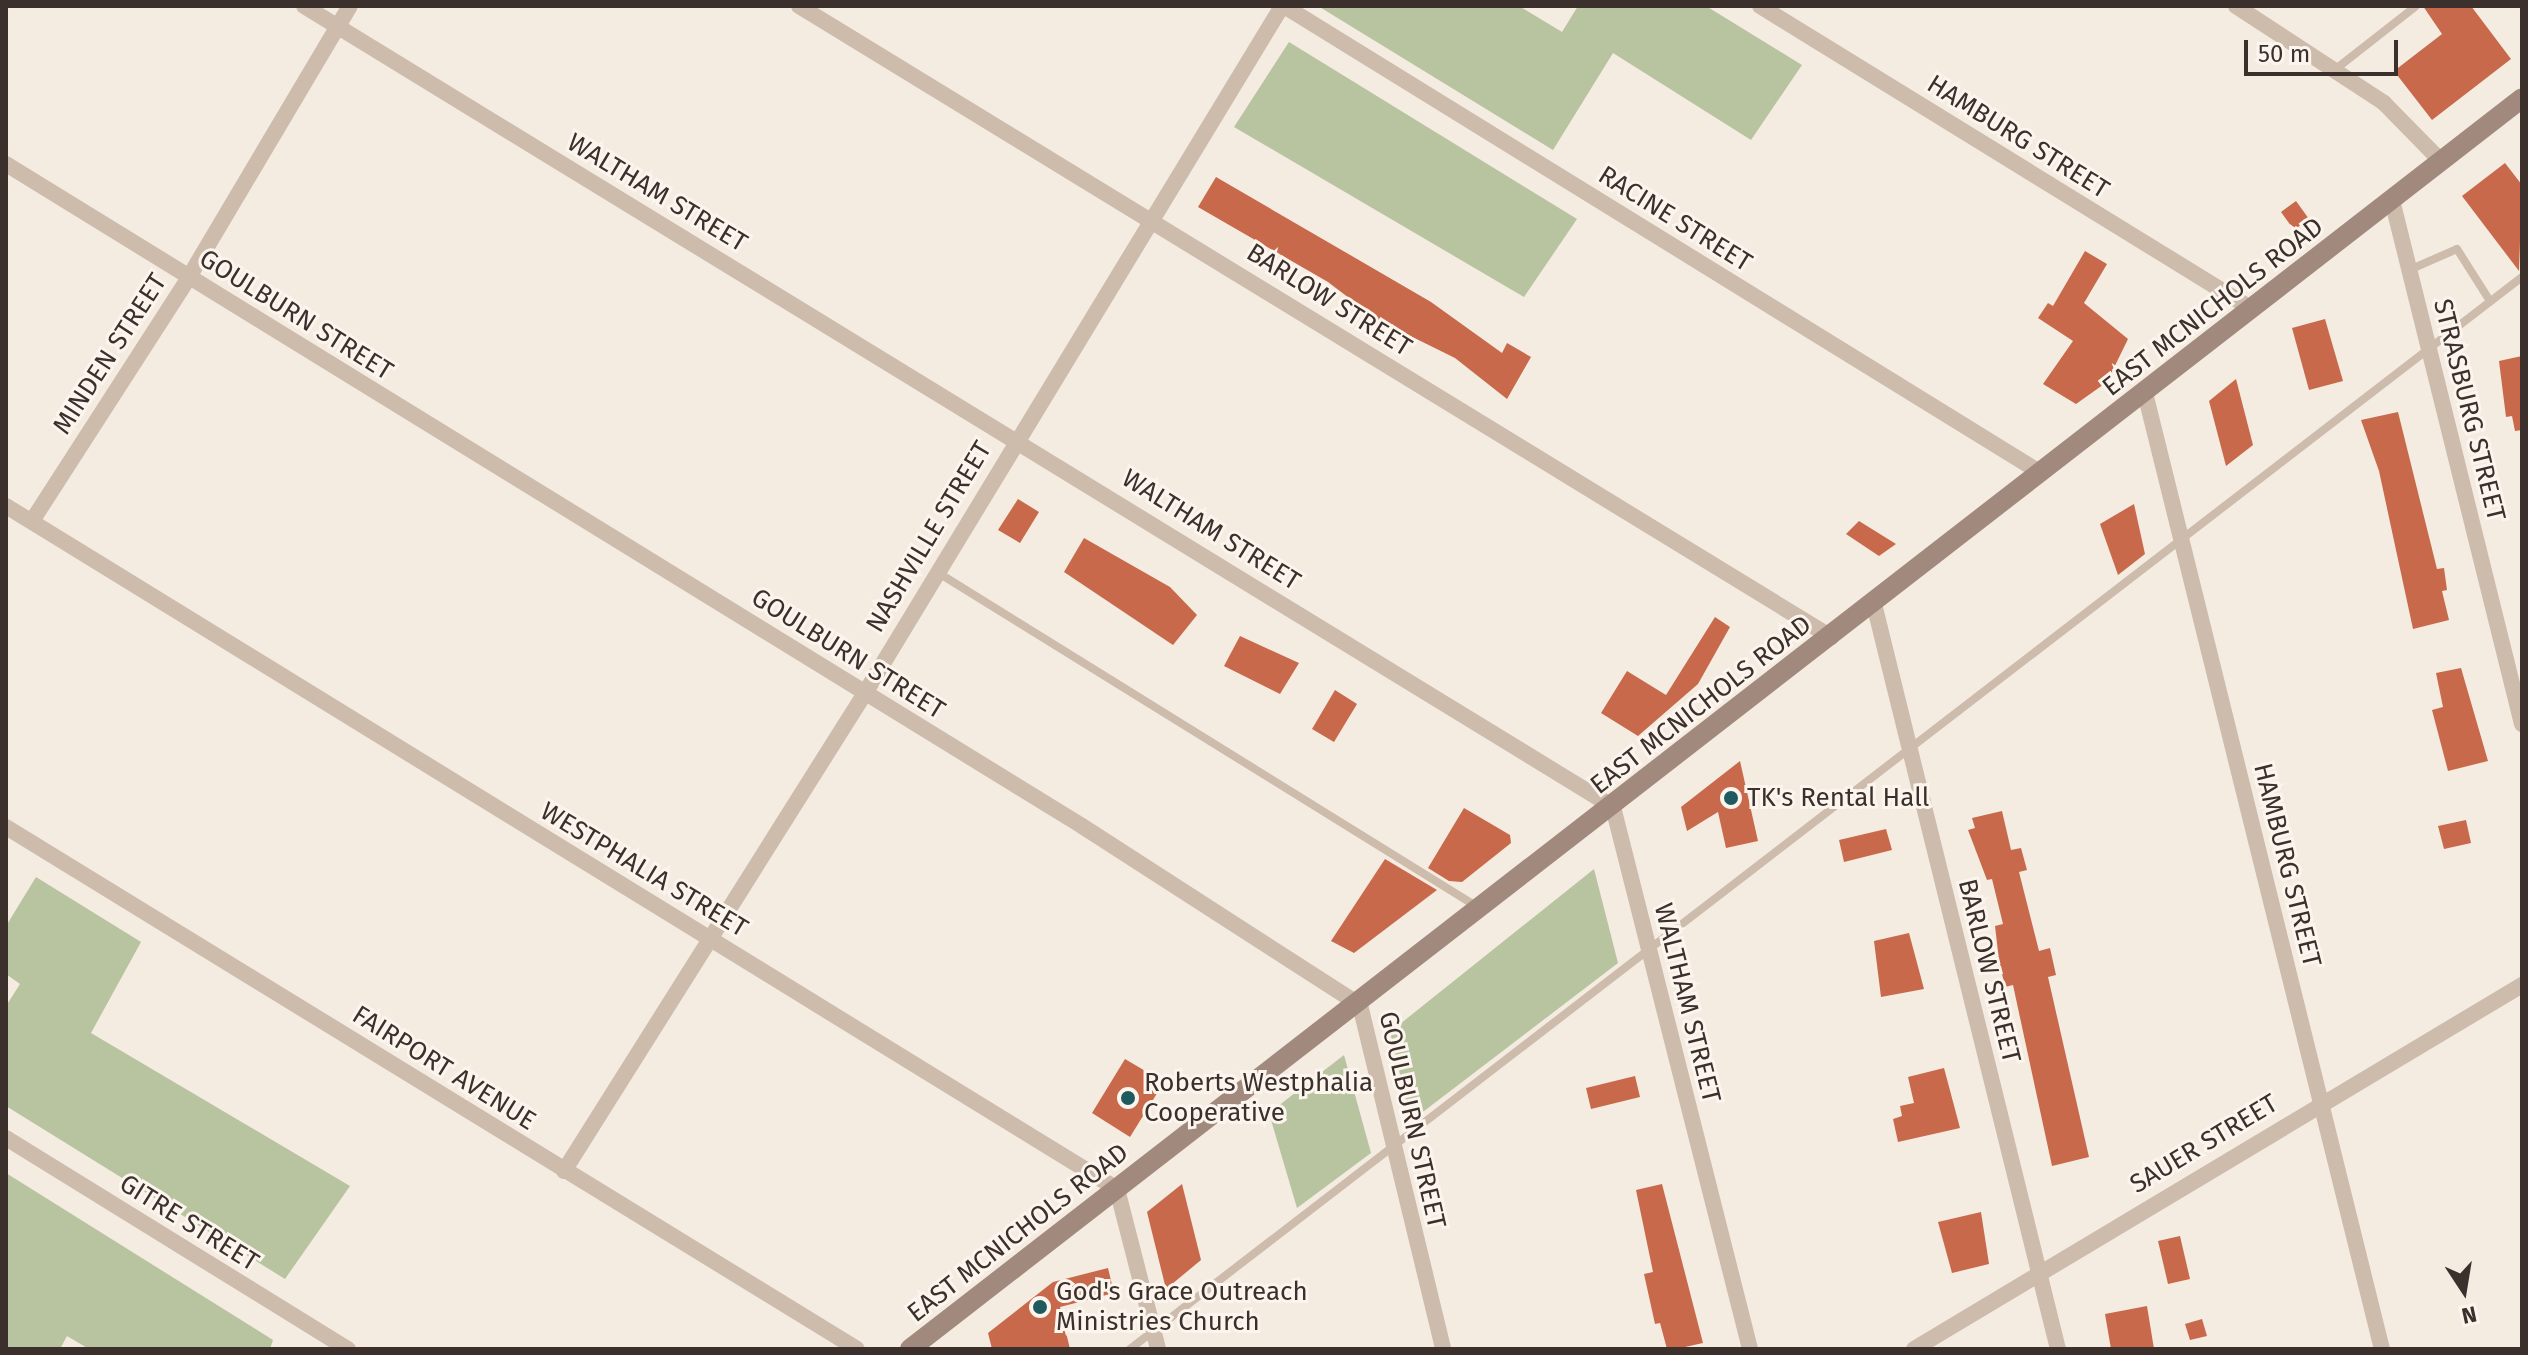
<!DOCTYPE html>
<style>
body{margin:0}
#map{position:relative;width:2528px;height:1355px;overflow:hidden;background:#f4ebe1;font-family:"Fira Sans",sans-serif}
div>[style]{position:absolute}
[style*='--x']{left:calc(var(--x)*1px);top:calc(var(--y)*1px);width:calc(var(--w)*1px);rotate:calc(var(--a)*1deg)}
.green>*{inset:0;background:#b8c4a0}
.building>*{inset:0;background:#c8694b}
.lane>*{height:8px;margin:-4px;padding:0 4px;transform-origin:4px;border-radius:4px;background:#cdbbac}
.street>*{height:16px;margin:-8px;padding:0 8px;transform-origin:8px;border-radius:8px;background:#cdbbac}
.secondary>*{height:20px;margin:-10px;padding:0 10px;transform-origin:10px;border-radius:10px;background:#a18a7d}
.dots>*{width:22px;height:22px;translate:-50% -50%;box-sizing:border-box;border:4px solid #fbf5ee;border-radius:50%}
span{translate:-50% -50%;white-space:nowrap;text-align:center;line-height:1.15;-webkit-text-stroke:6px #fbf5ee;paint-order:stroke}
.street-label{font-size:26px;color:#3b302b}
.poi-label{font-size:26px;color:#3b302b}
.left{translate:0 -50%;text-align:left}
.frame{position:absolute;inset:0;border:8px solid #3b302b;pointer-events:none}
.north{position:absolute;left:2424px;top:1251px;width:80px;height:80px;-webkit-text-stroke:6px #fbf5ee;paint-order:stroke;rotate:168deg;font-size:22px;font-weight:700;line-height:32px;text-align:center;color:#3b302b}
.north::after{content:'';display:block;margin:auto;width:28px;height:36px;background:#3b302b;clip-path:polygon(50% 0,100% 100%,50% 72%,0 100%)}
.scale{position:absolute;left:2244px;top:40px;width:154px;height:36px;box-sizing:border-box;border:4px solid #3b302b;border-top:0;padding-left:10px;font-size:24px;line-height:28px;white-space:nowrap;color:#3b302b;-webkit-text-stroke:6px #fbf5ee;paint-order:stroke}
</style>
<div id="map">
<div class="green">
<i style="clip-path:polygon(1318px 6px,1519px 6px,1562px 32px,1578px 6px,1706px 6px,1802px 65px,1751px 140px,1613px 53px,1553px 150px)"></i>
<i style="clip-path:polygon(1289px 42px,1577px 219px,1524px 297px,1234px 127px)"></i>
<i style="clip-path:polygon(1594px 869px,1618px 963px,1411px 1121px,1390px 1032px)"></i>
<i style="clip-path:polygon(36px 877px,141px 942px,91px 1033px,350px 1186px,285px 1279px,6px 1106px,6px 1006px,20px 984px,6px 974px,6px 926px)"></i>
<i style="clip-path:polygon(1344px 1055px,1371px 1153px,1297px 1208px,1269px 1113px)"></i>
<i style="clip-path:polygon(6px 1173px,273px 1340px,270px 1349px,89px 1349px,67px 1336px,60px 1349px,6px 1349px)"></i>
</div>
<div class="building">
<i style="clip-path:polygon(2423px 6px,2471px 6px,2511px 59px,2432px 120px,2394px 71px,2442px 34px)"></i>
<i style="clip-path:polygon(2505px 163px,2522px 185px,2519px 271px,2462px 196px)"></i>
<i style="clip-path:polygon(1216px 177px,1431px 302px,1502px 353px,1507px 343px,1531px 357px,1507px 399px,1455px 358px,1378px 320px,1328px 282px,1198px 207px)"></i>
<i style="clip-path:polygon(2296px 201px,2309px 219px,2294px 230px,2281px 212px)"></i>
<i style="clip-path:polygon(2085px 251px,2107px 264px,2084px 303px,2128px 339px,2107px 382px,2076px 404px,2043px 384px,2073px 341px,2038px 318px,2048px 303px,2053px 306px)"></i>
<i style="clip-path:polygon(2325px 319px,2343px 381px,2309px 390px,2292px 328px)"></i>
<i style="clip-path:polygon(2522px 356px,2522px 430px,2515px 431px,2512px 416px,2506px 417px,2499px 361px)"></i>
<i style="clip-path:polygon(2236px 379px,2253px 445px,2226px 466px,2209px 401px)"></i>
<i style="clip-path:polygon(2398px 412px,2437px 569px,2444px 568px,2447px 590px,2442px 591px,2449px 620px,2413px 629px,2379px 471px,2361px 420px)"></i>
<i style="clip-path:polygon(1018px 499px,1039px 512px,1020px 543px,998px 530px)"></i>
<i style="clip-path:polygon(2134px 504px,2145px 554px,2118px 575px,2100px 524px)"></i>
<i style="clip-path:polygon(1859px 521px,1896px 544px,1879px 556px,1846px 534px)"></i>
<i style="clip-path:polygon(1084px 538px,1170px 587px,1197px 615px,1173px 645px,1064px 572px)"></i>
<i style="clip-path:polygon(1715px 617px,1730px 627px,1698px 684px,1638px 736px,1601px 713px,1627px 671px,1666px 695px)"></i>
<i style="clip-path:polygon(1240px 636px,1299px 663px,1280px 694px,1224px 666px)"></i>
<i style="clip-path:polygon(2461px 668px,2488px 761px,2448px 771px,2432px 710px,2443px 707px,2436px 673px)"></i>
<i style="clip-path:polygon(1335px 690px,1357px 704px,1334px 742px,1312px 729px)"></i>
<i style="clip-path:polygon(1740px 761px,1758px 841px,1726px 848px,1718px 812px,1687px 831px,1681px 807px)"></i>
<i style="clip-path:polygon(1464px 808px,1510px 835px,1511px 843px,1462px 882px,1449px 881px,1428px 868px)"></i>
<i style="clip-path:polygon(2002px 811px,2011px 850px,2021px 848px,2027px 870px,2019px 872px,2039px 951px,2050px 948px,2056px 975px,2048px 977px,2089px 1157px,2052px 1166px,2013px 985px,2005px 987px,1999px 960px,1995px 926px,2003px 924px,1992px 879px,1987px 880px,1968px 830px,1975px 828px,1972px 818px)"></i>
<i style="clip-path:polygon(2466px 820px,2471px 843px,2444px 849px,2438px 826px)"></i>
<i style="clip-path:polygon(1886px 829px,1892px 850px,1844px 862px,1839px 840px)"></i>
<i style="clip-path:polygon(1385px 859px,1437px 890px,1354px 953px,1331px 941px)"></i>
<i style="clip-path:polygon(1909px 933px,1924px 989px,1881px 997px,1874px 941px)"></i>
<i style="clip-path:polygon(1125px 1059px,1164px 1082px,1130px 1137px,1092px 1113px)"></i>
<i style="clip-path:polygon(1944px 1068px,1960px 1128px,1898px 1142px,1893px 1119px,1902px 1116px,1900px 1106px,1914px 1103px,1908px 1077px)"></i>
<i style="clip-path:polygon(1635px 1076px,1640px 1097px,1591px 1109px,1586px 1088px)"></i>
<i style="clip-path:polygon(1182px 1184px,1201px 1260px,1166px 1289px,1147px 1212px)"></i>
<i style="clip-path:polygon(1662px 1184px,1703px 1343px,1676px 1349px,1667px 1349px,1660px 1323px,1655px 1324px,1644px 1274px,1653px 1272px,1636px 1190px)"></i>
<i style="clip-path:polygon(1981px 1212px,1989px 1264px,1952px 1273px,1938px 1222px)"></i>
<i style="clip-path:polygon(2180px 1236px,2190px 1279px,2168px 1284px,2158px 1241px)"></i>
<i style="clip-path:polygon(1108px 1268px,1114px 1293px,1060px 1307px,1070px 1349px,992px 1349px,988px 1333px,1053px 1282px)"></i>
<i style="clip-path:polygon(2147px 1306px,2154px 1349px,2111px 1349px,2105px 1314px)"></i>
<i style="clip-path:polygon(2202px 1319px,2207px 1336px,2190px 1340px,2185px 1324px)"></i>
</div>
<div class="lane">
<i style="--x:2337;--y:68;--w:100;--a:-38.1"></i>
<i style="--x:2409;--y:270;--w:52;--a:-23.6"></i>
<i style="--x:2457;--y:249;--w:62;--a:57.6"></i>
<i style="--x:937;--y:572;--w:634;--a:31.79"></i>
<i style="--x:1130;--y:1349;--w:1757;--a:-37.6"></i>
</div>
<div class="street">
<i style="--x:304;--y:6;--w:1535;--a:31.46"></i>
<i style="--x:1613;--y:807;--w:559;--a:75.81"></i>
<i style="--x:799;--y:6;--w:1210;--a:31.44"></i>
<i style="--x:1284;--y:6;--w:889;--a:31.67"></i>
<i style="--x:1760;--y:6;--w:578;--a:31.63"></i>
<i style="--x:2236;--y:6;--w:177;--a:33.2"></i>
<i style="--x:2384;--y:103;--w:81;--a:45.5"></i>
<i style="--x:6;--y:164;--w:1263;--a:31.6"></i>
<i style="--x:1082;--y:826;--w:331;--a:32.8"></i>
<i style="--x:1360;--y:1005;--w:354;--a:76.4"></i>
<i style="--x:2392;--y:200;--w:540;--a:76.07"></i>
<i style="--x:2145;--y:393;--w:985;--a:76.08"></i>
<i style="--x:6;--y:506;--w:1304;--a:31.58"></i>
<i style="--x:1117;--y:1189;--w:165;--a:75.6"></i>
<i style="--x:32;--y:521;--w:290;--a:-57.2"></i>
<i style="--x:189;--y:277;--w:315;--a:-59.3"></i>
<i style="--x:1874;--y:604;--w:767;--a:76.13"></i>
<i style="--x:6;--y:827;--w:998;--a:31.52"></i>
<i style="--x:6;--y:1138;--w:402;--a:31.7"></i>
<i style="--x:564;--y:1171;--w:565;--a:-57.8"></i>
<i style="--x:865;--y:693;--w:804;--a:-58.74"></i>
<i style="--x:1914;--y:1349;--w:709;--a:-30.91"></i>
</div>
<div class="secondary">
<i style="--x:910;--y:1349;--w:2040;--a:-37.81"></i>
</div>
<div class="dots">
<i style="left:1731px;top:798px;background:#1f5a5e"></i>
<i style="left:1128px;top:1098px;background:#1f5a5e"></i>
<i style="left:1040px;top:1307px;background:#1f5a5e"></i>
</div>
<div class="street-label">
<span style="left:2018px;top:137px;rotate:32deg">HAMBURG STREET</span>
<span style="left:657px;top:193px;rotate:31deg">WALTHAM STREET</span>
<span style="left:1675px;top:219px;rotate:32deg">RACINE STREET</span>
<span style="left:1329px;top:300px;rotate:32deg">BARLOW STREET</span>
<span style="left:2213px;top:307px;rotate:-38deg">EAST MCNICHOLS ROAD</span>
<span style="left:296px;top:315px;rotate:32deg">GOULBURN STREET</span>
<span style="left:110px;top:354px;rotate:-57deg">MINDEN STREET</span>
<span style="left:2469px;top:410px;rotate:76deg">STRASBURG STREET</span>
<span style="left:1211px;top:530px;rotate:32deg">WALTHAM STREET</span>
<span style="left:929px;top:537px;rotate:-59deg">NASHVILLE STREET</span>
<span style="left:848px;top:654px;rotate:32deg">GOULBURN STREET</span>
<span style="left:1701px;top:705px;rotate:-38deg">EAST MCNICHOLS ROAD</span>
<span style="left:2287px;top:865px;rotate:76deg">HAMBURG STREET</span>
<span style="left:644px;top:870px;rotate:31deg">WESTPHALIA STREET</span>
<span style="left:1989px;top:971px;rotate:76deg">BARLOW STREET</span>
<span style="left:1687px;top:1003px;rotate:76deg">WALTHAM STREET</span>
<span style="left:444px;top:1068px;rotate:32deg">FAIRPORT AVENUE</span>
<span style="left:1412px;top:1120px;rotate:77deg">GOULBURN STREET</span>
<span style="left:2204px;top:1144px;rotate:-31deg">SAUER STREET</span>
<span style="left:189px;top:1223px;rotate:32deg">GITRE STREET</span>
<span style="left:1018px;top:1233px;rotate:-38deg">EAST MCNICHOLS ROAD</span>
</div>
<div class="poi-label">
<span class="left" style="left:1747px;top:798px">TK's Rental Hall</span>
<span class="left" style="left:1144px;top:1098px">Roberts Westphalia<br>Cooperative</span>
<span class="left" style="left:1056px;top:1307px">God's Grace Outreach<br>Ministries Church</span>
</div>
<div class="frame"></div>
<div class="north">N</div>
<div class="scale">50 m</div>
</div>
